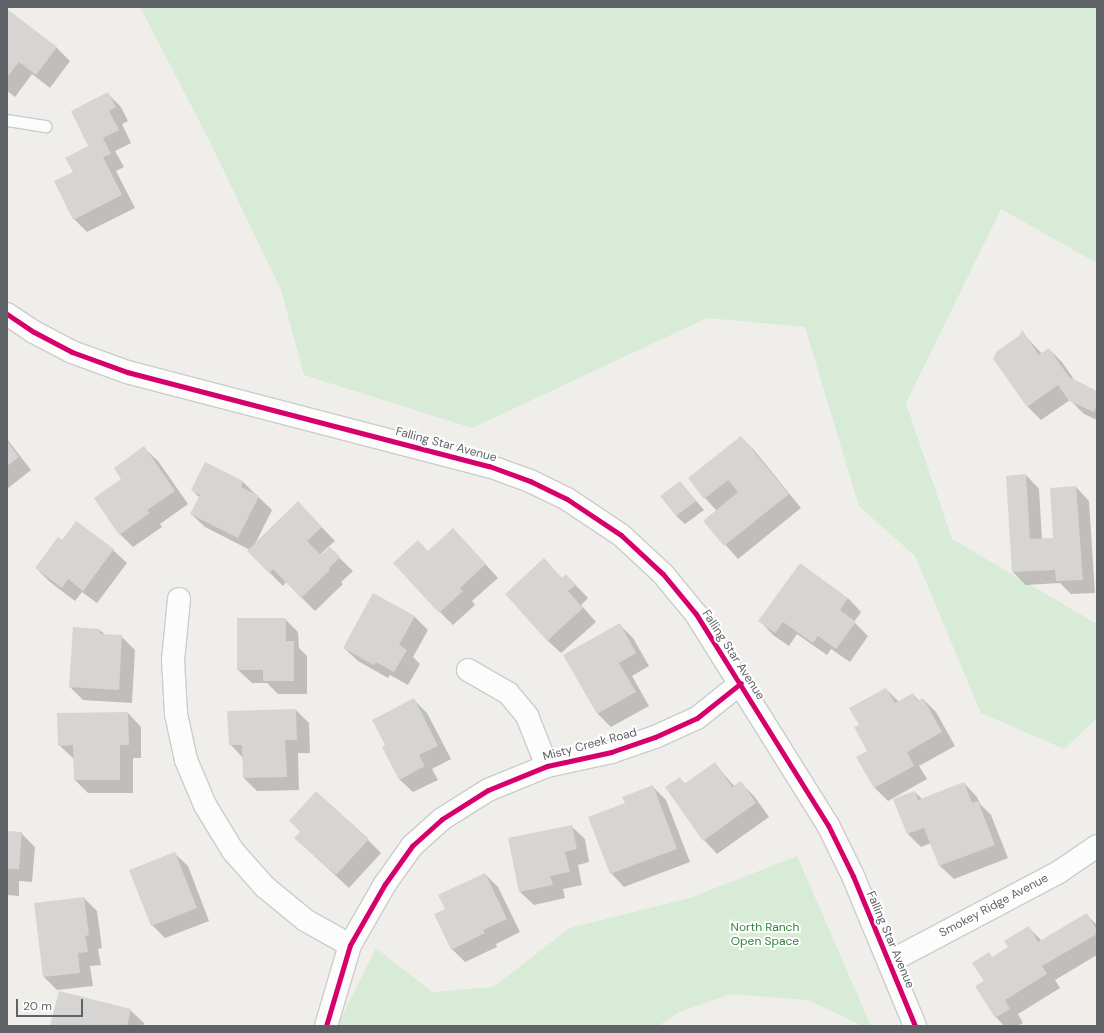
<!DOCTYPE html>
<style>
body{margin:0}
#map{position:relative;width:1104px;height:1033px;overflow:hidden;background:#efeeea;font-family:"DM Sans",sans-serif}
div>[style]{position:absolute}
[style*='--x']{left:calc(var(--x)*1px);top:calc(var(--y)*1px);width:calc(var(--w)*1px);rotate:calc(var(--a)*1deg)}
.green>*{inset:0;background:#d8ebd6}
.shadow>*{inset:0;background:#0003}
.building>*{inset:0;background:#d6d5d3}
.roads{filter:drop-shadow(1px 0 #cbcccc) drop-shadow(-1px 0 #cbcccc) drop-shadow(0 1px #cbcccc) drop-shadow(0 -1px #cbcccc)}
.lane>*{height:11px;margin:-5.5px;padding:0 5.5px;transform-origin:5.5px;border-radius:5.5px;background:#fdfcfc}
.street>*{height:22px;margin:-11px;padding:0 11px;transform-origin:11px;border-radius:11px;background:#fdfcfc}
.cycleway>*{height:5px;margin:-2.5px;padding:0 2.5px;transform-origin:2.5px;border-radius:2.5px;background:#d6006c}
span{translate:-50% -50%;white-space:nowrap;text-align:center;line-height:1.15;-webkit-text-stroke:4px #fff;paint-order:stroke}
.street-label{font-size:12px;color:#5f6368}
.park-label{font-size:12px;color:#348238}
.frame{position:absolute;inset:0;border:8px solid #5f6368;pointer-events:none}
.scale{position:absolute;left:16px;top:999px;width:67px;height:18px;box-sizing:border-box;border:2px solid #5f6368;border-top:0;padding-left:5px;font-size:12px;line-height:14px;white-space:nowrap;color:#5f6368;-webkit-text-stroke:3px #fff;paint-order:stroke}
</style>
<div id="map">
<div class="green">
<i style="clip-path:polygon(140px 7px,1097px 7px,1097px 263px,1001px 209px,906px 403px,952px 539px,1097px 624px,1097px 718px,1064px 749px,981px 713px,915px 556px,859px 506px,805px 327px,707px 318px,472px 428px,304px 375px,281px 290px,209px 140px)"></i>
<i style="clip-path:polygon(797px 856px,871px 1026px,863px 1026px,808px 1000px,731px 994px,679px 1012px,658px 1026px,337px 1026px,376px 948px,432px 992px,493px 987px,570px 928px,690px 898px)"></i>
</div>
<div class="shadow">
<i style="clip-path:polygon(7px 11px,57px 48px,70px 61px,50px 88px,32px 74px,15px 97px,7px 91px)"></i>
<i style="clip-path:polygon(108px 94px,121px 107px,128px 121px,122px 124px,131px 143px,115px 151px,124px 167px,116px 171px,135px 208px,87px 232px,74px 219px,74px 172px,90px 146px)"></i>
<i style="clip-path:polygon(1022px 332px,1042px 354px,1049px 349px,1062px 362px,1075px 381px,1097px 392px,1097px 420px,1084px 414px,1070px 400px,1041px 420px,1027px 406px,1020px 337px)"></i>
<i style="clip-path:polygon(741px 437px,754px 450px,801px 508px,738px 559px,704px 521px,717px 511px,705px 498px)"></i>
<i style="clip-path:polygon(7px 439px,31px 470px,7px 489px)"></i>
<i style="clip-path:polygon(144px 448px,158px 461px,188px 504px,160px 524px,162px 527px,133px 547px,120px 534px,123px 479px)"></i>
<i style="clip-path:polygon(evenodd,205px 463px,243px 482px,272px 510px,255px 544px,311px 516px,335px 541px,328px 547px,353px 571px,341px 582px,343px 584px,315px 611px,286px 582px,283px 586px,248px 551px,250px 550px,205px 527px,191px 514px,200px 498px,192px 490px,205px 463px,328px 547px,329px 549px,321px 556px,320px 555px,328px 547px)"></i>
<i style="clip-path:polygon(1026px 475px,1039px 489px,1042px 539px,1054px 539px,1076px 487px,1089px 501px,1095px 593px,1071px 594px,1060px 583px,1026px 585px,1013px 572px)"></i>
<i style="clip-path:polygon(680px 482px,704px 510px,685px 524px,676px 516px)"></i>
<i style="clip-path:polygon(62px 542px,113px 550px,127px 563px,97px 603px,82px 592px,75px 601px,50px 582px,36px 568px)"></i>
<i style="clip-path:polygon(466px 543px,498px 578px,472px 601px,475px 605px,453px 625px,440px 612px,428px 552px)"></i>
<i style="clip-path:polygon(566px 575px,588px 598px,581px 605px,596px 622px,561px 653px,547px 640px,563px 579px)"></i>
<i style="clip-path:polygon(374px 594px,415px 617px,428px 630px,413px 657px,420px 664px,408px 685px,390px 675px,388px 678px,358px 661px,344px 648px)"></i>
<i style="clip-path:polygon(848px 598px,861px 612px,854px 622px,868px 636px,850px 662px,831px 649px,827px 655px,797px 634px,789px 646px,773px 635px,760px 621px)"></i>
<i style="clip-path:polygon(285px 619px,298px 632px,299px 648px,307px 656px,307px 694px,278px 694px,267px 683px,252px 683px,238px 670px)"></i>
<i style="clip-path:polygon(619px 624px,633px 638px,649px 666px,632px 676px,649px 706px,611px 727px,598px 714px)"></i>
<i style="clip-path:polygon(100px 630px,105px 635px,121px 636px,135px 650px,132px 703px,83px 700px,70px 687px)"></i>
<i style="clip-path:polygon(886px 689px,899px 702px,913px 694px,919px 701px,923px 699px,936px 712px,955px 746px,919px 766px,927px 779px,888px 801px,874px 787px,869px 751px,860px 725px)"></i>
<i style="clip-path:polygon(414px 700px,427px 713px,451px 759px,432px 769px,438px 780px,413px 792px,399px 779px,386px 746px)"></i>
<i style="clip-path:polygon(296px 710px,309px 723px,310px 753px,298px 753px,299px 790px,257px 791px,244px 778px,243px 758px,230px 744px)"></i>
<i style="clip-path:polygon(128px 713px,141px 727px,141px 758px,133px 758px,133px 793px,88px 793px,75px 780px,74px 759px,59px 745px)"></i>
<i style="clip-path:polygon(715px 764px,735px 787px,741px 783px,754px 796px,769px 817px,717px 854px,704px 840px,680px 778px,685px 784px)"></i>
<i style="clip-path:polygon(964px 783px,977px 797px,980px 804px,991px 815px,1008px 858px,954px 879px,940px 866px,931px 843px,921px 847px,908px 834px,915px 792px,922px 799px)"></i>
<i style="clip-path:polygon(652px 786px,666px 800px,690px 862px,624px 887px,611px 873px)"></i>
<i style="clip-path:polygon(290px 821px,368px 840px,381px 853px,349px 888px,309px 851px,301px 832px)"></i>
<i style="clip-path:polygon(571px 826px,585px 839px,589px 862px,578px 865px,582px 885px,563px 889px,565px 898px,534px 905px,520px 892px)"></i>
<i style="clip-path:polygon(7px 832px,21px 833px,35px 847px,32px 882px,19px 881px,19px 896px,7px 895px)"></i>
<i style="clip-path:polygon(174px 853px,188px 866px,209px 921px,165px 938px,152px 925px)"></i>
<i style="clip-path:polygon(485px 874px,498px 887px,520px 932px,496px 944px,497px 947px,465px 962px,452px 949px,446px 909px)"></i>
<i style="clip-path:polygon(84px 898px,97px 911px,102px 948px,98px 949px,101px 965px,90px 966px,93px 986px,57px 990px,44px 977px)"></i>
<i style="clip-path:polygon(1086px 914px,1097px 925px,1097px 955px,1055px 980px,1060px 988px,1018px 1014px,1023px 1023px,1017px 1026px,1004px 1026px,996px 1017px,985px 981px,989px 954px,993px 958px,1010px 948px,1028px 927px,1042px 941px)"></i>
<i style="clip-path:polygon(130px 1010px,144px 1023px,143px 1026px,51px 1026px)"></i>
</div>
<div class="building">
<i style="clip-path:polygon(7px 9px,57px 47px,36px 75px,19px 62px,7px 77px)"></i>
<i style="clip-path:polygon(108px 92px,116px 107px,109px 111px,119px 130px,103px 138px,111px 154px,103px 157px,122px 195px,73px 220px,54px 181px,73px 172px,65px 158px,88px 146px,71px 111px)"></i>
<i style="clip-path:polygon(1022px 330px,1039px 355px,1049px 348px,1069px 377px,1097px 391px,1097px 405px,1094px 412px,1069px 401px,1058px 385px,1027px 407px,993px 359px,997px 351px,1019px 336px)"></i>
<i style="clip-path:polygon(741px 436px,789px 494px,724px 546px,703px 521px,738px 492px,728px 480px,704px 499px,688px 478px)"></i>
<i style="clip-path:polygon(7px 441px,19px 457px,7px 466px)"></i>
<i style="clip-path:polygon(144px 446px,175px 491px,147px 510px,150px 513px,119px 535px,94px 498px,121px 479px,114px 468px)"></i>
<i style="clip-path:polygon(205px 462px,243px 481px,241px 487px,259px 496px,238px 538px,190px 514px,200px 495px,191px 490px)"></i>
<i style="clip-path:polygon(1026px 474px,1030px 539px,1053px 538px,1050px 488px,1076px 486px,1083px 580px,1056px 581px,1055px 570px,1012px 572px,1006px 476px)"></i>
<i style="clip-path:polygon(680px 481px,696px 501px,676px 516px,660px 496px)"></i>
<i style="clip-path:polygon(298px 501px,322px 527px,307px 541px,321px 555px,330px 547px,340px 557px,329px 568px,330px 570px,301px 598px,273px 569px,269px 573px,247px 551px)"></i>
<i style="clip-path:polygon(76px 521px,114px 549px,83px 591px,68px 579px,62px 588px,35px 568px,58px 537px,62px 540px)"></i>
<i style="clip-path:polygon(453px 528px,486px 564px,460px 588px,463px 591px,439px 613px,393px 563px,418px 540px,428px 551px)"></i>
<i style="clip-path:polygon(544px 558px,562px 578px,566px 574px,576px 585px,568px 591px,583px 608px,547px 641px,505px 594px)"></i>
<i style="clip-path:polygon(800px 563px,848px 598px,840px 610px,856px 622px,836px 649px,818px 636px,813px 643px,783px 622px,775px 633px,758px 621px)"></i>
<i style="clip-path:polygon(373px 593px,415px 616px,399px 645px,407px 650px,394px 672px,376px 662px,374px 665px,343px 648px)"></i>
<i style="clip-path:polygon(237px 618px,286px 618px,286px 641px,294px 641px,294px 681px,263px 681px,263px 670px,237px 670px)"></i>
<i style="clip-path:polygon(620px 623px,636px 653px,619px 663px,636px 692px,597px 714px,563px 655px)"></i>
<i style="clip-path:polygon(73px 627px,100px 629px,100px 634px,122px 635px,119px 690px,69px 687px)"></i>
<i style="clip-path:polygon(886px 688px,895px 703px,913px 693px,917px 701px,923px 698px,942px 732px,907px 752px,914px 766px,874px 788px,856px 757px,867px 751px,854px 727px,859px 725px,849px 708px)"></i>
<i style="clip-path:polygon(414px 698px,438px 746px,419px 755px,425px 766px,399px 780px,382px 747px,385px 745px,372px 720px)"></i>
<i style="clip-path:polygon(296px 709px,297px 740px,285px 740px,287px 777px,243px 778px,242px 745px,229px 745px,227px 711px)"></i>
<i style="clip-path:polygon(128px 712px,129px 745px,120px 745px,120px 780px,74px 780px,73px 745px,58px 746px,57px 713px)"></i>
<i style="clip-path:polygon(715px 762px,732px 787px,741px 781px,756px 803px,703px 841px,665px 787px,680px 777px,684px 784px)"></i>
<i style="clip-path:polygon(964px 782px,972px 803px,978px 801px,995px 845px,939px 866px,924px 828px,907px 834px,893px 799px,915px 791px,918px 800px)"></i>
<i style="clip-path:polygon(653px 785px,677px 849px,610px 874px,588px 817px,625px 803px,622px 797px)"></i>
<i style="clip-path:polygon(316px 791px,369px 839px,336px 875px,294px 838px,301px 831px,289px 821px)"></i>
<i style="clip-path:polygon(572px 825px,577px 849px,565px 852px,570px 872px,550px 876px,553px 885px,519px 892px,508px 838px)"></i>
<i style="clip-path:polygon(7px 831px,22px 832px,19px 869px,7px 869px)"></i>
<i style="clip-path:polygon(175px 852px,197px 908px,151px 926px,129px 870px)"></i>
<i style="clip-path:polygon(485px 873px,507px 919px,483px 930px,485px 933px,451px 950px,434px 914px,445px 909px,438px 895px)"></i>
<i style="clip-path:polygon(84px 897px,89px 935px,85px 936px,88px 952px,78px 953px,80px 973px,43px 977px,34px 903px)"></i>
<i style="clip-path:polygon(1087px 913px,1097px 930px,1097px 934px,1042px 966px,1047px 974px,1005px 1000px,1010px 1009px,995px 1018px,975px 986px,984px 981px,972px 963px,989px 952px,992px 957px,1008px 947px,1004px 941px,1029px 926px,1038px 942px)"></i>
<i style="clip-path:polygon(59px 991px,131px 1009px,127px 1026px,50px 1026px)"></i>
</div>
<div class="roads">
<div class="lane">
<i style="--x:7;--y:120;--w:39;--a:9"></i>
</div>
<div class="street">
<i style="--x:7;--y:314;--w:32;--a:34"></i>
<i style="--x:34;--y:332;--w:43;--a:27.8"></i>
<i style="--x:72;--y:352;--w:59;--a:20"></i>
<i style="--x:127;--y:372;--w:374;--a:14.6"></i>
<i style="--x:489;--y:466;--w:44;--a:20.1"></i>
<i style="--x:530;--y:481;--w:41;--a:25.9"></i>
<i style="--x:567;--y:499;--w:65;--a:33.7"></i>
<i style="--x:621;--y:535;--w:57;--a:42.9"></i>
<i style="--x:663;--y:574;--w:52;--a:50.5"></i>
<i style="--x:696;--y:614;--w:249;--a:58"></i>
<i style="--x:828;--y:825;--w:57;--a:63.9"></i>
<i style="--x:853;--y:876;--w:162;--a:67.5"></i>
<i style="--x:179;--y:599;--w:61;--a:95.6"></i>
<i style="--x:173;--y:660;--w:54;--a:86.8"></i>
<i style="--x:176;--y:714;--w:47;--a:77.7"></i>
<i style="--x:186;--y:760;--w:49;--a:67.1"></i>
<i style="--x:205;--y:805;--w:54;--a:58.7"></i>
<i style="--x:233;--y:851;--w:48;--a:48.4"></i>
<i style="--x:265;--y:887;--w:52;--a:39.5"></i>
<i style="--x:305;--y:920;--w:51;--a:29.1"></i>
<i style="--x:468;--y:670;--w:46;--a:29.9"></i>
<i style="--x:508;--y:693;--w:30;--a:50"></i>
<i style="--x:527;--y:716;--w:54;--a:68.2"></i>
<i style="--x:889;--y:962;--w:192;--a:-27.9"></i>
<i style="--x:1059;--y:872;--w:46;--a:-34.4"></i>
<i style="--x:326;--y:1026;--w:84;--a:-73.5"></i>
<i style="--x:350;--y:945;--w:70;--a:-60.2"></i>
<i style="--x:385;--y:884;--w:47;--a:-54.6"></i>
<i style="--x:412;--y:846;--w:40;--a:-42"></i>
<i style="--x:442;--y:819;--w:54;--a:-32.2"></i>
<i style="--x:488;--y:790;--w:64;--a:-22.1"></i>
<i style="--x:547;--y:766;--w:66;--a:-12.3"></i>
<i style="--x:611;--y:752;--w:46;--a:-18.8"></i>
<i style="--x:655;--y:737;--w:46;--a:-24.3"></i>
<i style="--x:697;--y:718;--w:56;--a:-38.5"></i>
</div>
</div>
<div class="cycleway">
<i style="--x:7;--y:314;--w:32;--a:34"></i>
<i style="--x:34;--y:332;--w:43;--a:27.8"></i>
<i style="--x:72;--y:352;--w:59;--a:20"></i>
<i style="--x:127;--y:372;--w:374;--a:14.6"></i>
<i style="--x:489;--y:466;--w:44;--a:20.1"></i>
<i style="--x:530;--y:481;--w:41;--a:25.9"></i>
<i style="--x:567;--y:499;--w:65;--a:33.7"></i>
<i style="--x:621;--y:535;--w:57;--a:42.9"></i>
<i style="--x:663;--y:574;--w:52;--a:50.5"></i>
<i style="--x:696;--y:614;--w:249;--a:58"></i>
<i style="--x:828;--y:825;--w:57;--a:63.9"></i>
<i style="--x:853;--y:876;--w:162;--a:67.5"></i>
<i style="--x:326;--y:1026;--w:84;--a:-73.5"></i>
<i style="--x:350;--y:945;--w:70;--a:-60.2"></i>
<i style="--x:385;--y:884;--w:47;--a:-54.6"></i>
<i style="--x:412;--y:846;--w:40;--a:-42"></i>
<i style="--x:442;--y:819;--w:54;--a:-32.2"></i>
<i style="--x:488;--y:790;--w:64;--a:-22.1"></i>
<i style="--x:547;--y:766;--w:66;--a:-12.3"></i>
<i style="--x:611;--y:752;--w:46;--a:-18.8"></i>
<i style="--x:655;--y:737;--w:46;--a:-24.3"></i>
<i style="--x:697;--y:718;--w:56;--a:-38.5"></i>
</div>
<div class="street-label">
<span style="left:446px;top:445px;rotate:15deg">Falling Star Avenue</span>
<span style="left:733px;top:655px;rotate:57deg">Falling Star Avenue</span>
<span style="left:590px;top:745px;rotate:-15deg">Misty Creek Road</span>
<span style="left:994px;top:906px;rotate:-28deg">Smokey Ridge Avenue</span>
<span style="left:890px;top:940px;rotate:67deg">Falling Star Avenue</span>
</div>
<div class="park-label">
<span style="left:765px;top:935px">North Ranch<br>Open Space</span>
</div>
<div class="frame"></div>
<div class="scale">20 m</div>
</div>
